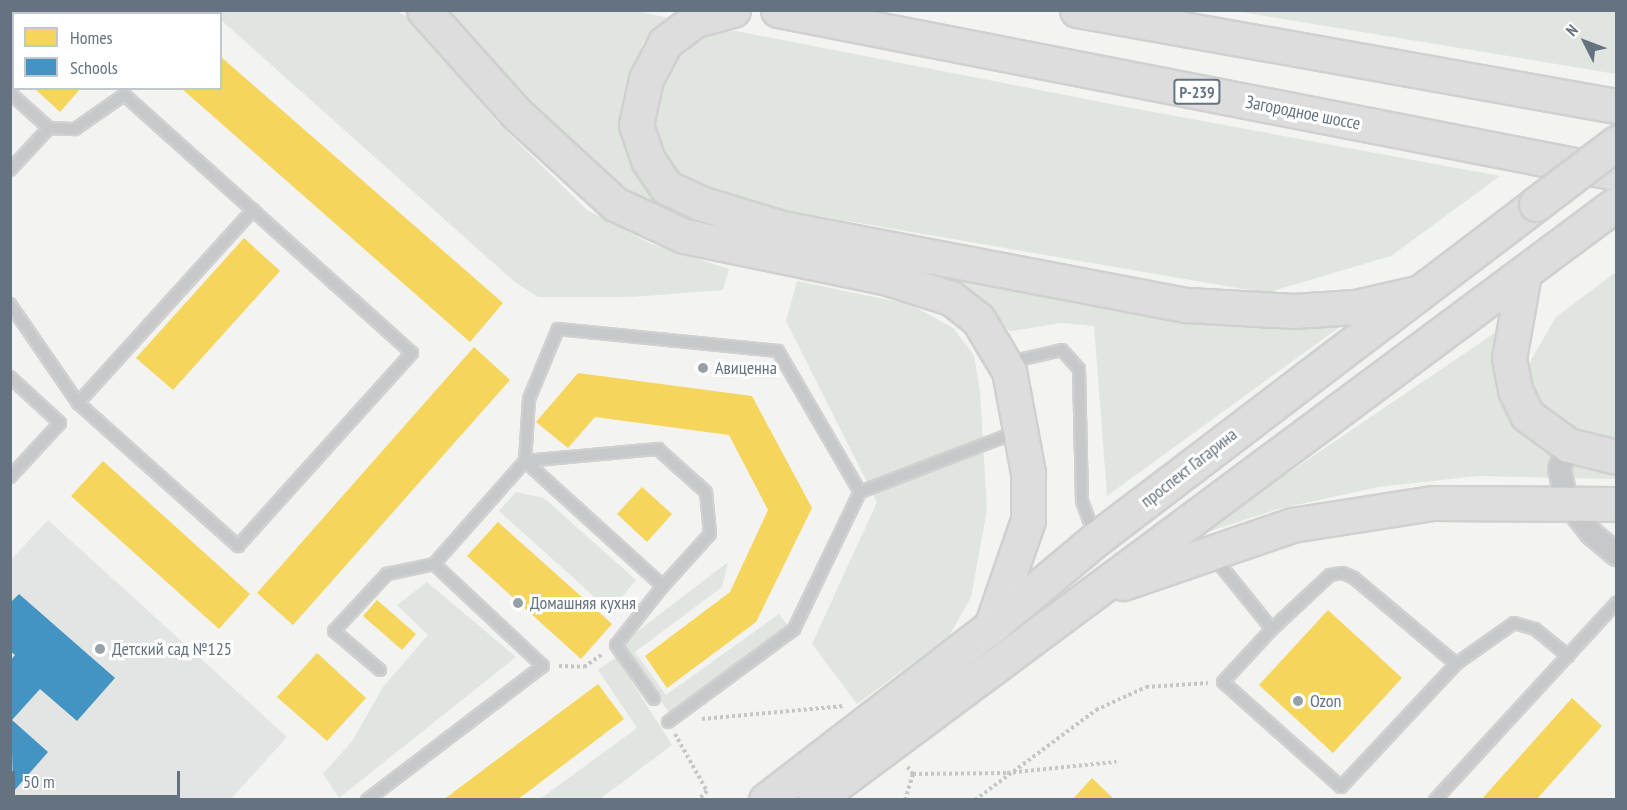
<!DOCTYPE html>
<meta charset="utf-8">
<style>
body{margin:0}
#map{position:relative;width:1627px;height:810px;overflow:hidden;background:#f3f3f1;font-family:"PT Sans Narrow",sans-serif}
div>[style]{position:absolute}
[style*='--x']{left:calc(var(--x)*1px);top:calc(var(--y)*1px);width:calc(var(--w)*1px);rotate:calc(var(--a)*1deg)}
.built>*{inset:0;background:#e3e5e4}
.green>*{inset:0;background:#e1e5df}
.homes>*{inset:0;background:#f6d55c}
.schools>*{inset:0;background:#4393c3}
.path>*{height:4px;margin-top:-2px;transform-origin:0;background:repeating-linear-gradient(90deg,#c5c6c6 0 3px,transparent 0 6px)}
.roads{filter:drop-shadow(2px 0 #d0d0d1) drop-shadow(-2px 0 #d0d0d1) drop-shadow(0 2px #d0d0d1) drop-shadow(0 -2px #d0d0d1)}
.service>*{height:10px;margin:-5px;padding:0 5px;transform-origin:5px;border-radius:5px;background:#c7c8c9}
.minor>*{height:21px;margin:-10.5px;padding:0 10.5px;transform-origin:10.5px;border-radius:10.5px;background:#c7c8c9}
.primary>*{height:33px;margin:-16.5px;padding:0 16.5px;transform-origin:16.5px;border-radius:16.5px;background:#ddd}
.trunk>*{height:33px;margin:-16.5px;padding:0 16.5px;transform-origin:16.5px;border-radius:16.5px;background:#ddd}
.bridges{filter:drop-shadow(2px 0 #d0d0d1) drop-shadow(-2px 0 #d0d0d1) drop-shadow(0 2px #d0d0d1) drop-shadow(0 -2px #d0d0d1)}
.primary-bridge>*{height:33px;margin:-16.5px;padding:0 16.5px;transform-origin:16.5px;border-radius:16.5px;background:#ddd}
.dots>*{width:16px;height:16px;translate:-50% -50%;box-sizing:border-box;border:3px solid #fff;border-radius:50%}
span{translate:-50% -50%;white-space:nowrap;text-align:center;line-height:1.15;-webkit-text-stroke:6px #fff;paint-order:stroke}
.shield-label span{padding:2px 4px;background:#fff;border:2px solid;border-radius:4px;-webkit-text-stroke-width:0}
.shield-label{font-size:16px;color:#65727f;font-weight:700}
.street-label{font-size:18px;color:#65727f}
.poi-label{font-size:18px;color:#65727f}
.left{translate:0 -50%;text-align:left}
.frame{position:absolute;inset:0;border:12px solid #65727f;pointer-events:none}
.legend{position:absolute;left:12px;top:12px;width:210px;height:78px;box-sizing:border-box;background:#fff;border:2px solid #c1c7cc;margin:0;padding:8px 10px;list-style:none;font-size:18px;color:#65727f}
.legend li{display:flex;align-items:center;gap:12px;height:30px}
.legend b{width:30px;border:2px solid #c1c7cc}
.north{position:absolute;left:1555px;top:12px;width:60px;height:60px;-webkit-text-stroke:4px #fff;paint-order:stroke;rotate:312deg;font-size:16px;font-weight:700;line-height:24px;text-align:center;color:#65727f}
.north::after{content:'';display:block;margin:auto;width:21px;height:27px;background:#65727f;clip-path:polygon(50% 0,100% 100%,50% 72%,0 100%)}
.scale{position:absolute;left:12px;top:771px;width:168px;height:27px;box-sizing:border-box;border:3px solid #65727f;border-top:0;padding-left:8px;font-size:18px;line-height:21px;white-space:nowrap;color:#65727f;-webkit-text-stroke:4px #fff;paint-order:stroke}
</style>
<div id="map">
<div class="built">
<i style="clip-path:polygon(48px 520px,287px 737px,231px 799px,11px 799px,10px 561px)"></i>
</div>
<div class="green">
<i style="clip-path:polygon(633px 10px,668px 18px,642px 44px,622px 122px,659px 197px,1345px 323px,1107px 496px,1094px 326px,1061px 323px,1011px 331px,999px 324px,973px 291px,927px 273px,727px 238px,604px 182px,440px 11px)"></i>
<i style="clip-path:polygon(209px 11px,397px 11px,413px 21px,497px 122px,587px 210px,651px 244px,729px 269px,723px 290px,631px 297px,538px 297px,516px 283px,221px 20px,220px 14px)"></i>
<i style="clip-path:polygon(1235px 11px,1616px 11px,1616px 74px)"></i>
<i style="clip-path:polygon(736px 31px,1132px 108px,1500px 176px,1391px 256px,1266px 293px,726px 200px,670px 170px,653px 127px,659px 88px,682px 53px,709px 33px)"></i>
<i style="clip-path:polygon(1616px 272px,1616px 442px,1594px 439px,1549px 422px,1525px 388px,1531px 360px,1556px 317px)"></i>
<i style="clip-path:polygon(797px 281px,912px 305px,953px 328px,974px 355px,980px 392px,987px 510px,971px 597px,949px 636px,857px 704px,812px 644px,877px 502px,786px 321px)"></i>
<i style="clip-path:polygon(1505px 326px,1501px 398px,1616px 464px,1616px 479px,1478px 476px,1378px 487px,1278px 509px,1195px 536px)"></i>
<i style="clip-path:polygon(516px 492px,544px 498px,636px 580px,610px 611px,499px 511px)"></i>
<i style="clip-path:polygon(728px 562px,722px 587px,635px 652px,666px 695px,779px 614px,787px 625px,669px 713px,621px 644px)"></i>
<i style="clip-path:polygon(427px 582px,516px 657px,339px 798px,323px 774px,352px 741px,383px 687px,428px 635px,397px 605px)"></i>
<i style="clip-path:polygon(616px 657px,672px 745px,600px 799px,540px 799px,637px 728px,598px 670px)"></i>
</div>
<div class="homes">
<i style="clip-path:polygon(10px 10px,19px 14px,14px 14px,14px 70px)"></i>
<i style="clip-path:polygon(220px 56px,503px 303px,470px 342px,181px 88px,220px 88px)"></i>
<i style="clip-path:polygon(34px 88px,81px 88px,60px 112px)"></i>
<i style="clip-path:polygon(244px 238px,280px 271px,173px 390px,136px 358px)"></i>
<i style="clip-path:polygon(474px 347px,510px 380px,293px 625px,257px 593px)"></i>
<i style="clip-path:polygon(578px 373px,752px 396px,812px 508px,756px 622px,667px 688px,645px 656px,730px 592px,768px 510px,729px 435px,595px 417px,568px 448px,536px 422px)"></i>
<i style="clip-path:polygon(103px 461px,250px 594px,219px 629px,71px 496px)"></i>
<i style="clip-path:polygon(642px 487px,672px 514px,647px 542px,617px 514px)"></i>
<i style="clip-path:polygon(498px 522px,612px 624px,581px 659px,467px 556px)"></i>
<i style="clip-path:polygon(377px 600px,416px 634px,402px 650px,363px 616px)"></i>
<i style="clip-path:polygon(1328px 610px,1402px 678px,1333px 753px,1259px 685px)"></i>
<i style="clip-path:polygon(317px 653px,366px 698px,327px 741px,277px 697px)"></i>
<i style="clip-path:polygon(598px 684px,624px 719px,517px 800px,443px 800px)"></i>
<i style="clip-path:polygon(1572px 698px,1602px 726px,1536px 800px,1481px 800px)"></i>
<i style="clip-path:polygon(1092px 778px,1115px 800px,1072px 800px)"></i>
</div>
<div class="schools">
<i style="clip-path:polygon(19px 594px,115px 678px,77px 721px,40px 689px,12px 720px,48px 752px,13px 792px,10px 661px,15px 655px,10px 651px,10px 603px)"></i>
</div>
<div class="path">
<i style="--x:559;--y:666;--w:25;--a:2"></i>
<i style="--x:584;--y:667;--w:24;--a:-35"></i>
<i style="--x:702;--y:719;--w:143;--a:-5.2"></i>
<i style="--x:675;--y:734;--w:65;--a:60.7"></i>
<i style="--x:707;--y:791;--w:13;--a:135"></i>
<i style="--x:913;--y:774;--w:94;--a:-0.6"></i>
<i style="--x:1007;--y:773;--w:110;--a:-5.8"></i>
<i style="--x:905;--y:800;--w:27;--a:-73"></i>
<i style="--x:913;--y:774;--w:11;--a:-128"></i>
<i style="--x:975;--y:800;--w:151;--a:-36.6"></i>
<i style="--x:1096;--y:710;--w:55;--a:-24.7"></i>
<i style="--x:1146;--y:687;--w:62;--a:-3.7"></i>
</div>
<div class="roads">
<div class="service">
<i style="--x:10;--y:93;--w:52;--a:41.9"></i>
<i style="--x:49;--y:128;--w:57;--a:132.9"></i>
<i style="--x:10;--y:304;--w:120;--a:55.5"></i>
<i style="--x:78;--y:403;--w:215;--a:41.8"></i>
<i style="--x:238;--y:546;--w:260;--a:-48"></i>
<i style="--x:412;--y:353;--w:387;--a:-138.1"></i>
<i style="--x:124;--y:95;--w:60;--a:145.2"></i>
<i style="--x:75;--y:129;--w:26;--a:-178"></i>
<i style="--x:1011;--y:369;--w:16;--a:-40"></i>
<i style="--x:1023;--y:359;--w:40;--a:-13"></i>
<i style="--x:1062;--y:350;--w:25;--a:48"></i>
<i style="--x:1079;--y:369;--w:132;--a:88.7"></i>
<i style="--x:1082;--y:501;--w:37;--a:70"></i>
<i style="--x:10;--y:377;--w:68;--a:42.6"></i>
<i style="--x:60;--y:423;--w:74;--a:132.8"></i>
<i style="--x:78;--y:403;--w:261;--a:-47.8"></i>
<i style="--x:525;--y:461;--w:186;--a:42.2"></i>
<i style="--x:663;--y:586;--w:75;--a:128.5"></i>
<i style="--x:616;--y:645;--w:66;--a:54.9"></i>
<i style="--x:525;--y:461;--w:134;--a:-5.2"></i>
<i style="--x:658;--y:449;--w:64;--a:41.9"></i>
<i style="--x:706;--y:492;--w:42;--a:84.6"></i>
<i style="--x:710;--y:534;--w:70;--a:132.1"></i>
<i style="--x:1213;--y:556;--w:94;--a:51.1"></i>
<i style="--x:1272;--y:629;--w:79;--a:-43"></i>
<i style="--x:1330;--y:575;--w:13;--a:-9"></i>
<i style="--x:1343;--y:573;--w:12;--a:24"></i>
<i style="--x:1354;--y:578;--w:133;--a:40.1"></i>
<i style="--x:1456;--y:664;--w:71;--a:-35.3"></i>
<i style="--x:1514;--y:623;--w:22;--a:16"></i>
<i style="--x:1535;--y:629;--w:43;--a:39.3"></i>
<i style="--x:1272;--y:629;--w:72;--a:132.8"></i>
<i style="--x:1223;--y:682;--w:158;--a:41.7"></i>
<i style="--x:1341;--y:787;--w:168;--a:-46.9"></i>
<i style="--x:380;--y:670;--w:60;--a:-139.7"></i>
<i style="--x:334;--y:631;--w:78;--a:-47.1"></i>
<i style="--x:387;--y:574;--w:48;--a:-12"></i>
<i style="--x:668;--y:722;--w:157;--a:-36.4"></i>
<i style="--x:794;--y:629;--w:152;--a:-64.3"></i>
<i style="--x:367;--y:800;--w:221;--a:-37.3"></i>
<i style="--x:543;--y:666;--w:149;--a:-136.9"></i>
<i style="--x:434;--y:564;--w:137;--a:-48.5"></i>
<i style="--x:525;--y:461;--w:62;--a:-86.3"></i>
<i style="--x:529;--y:399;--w:76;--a:-67.5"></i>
<i style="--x:558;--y:329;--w:221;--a:5.7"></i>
<i style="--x:778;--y:351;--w:163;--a:59.8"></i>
<i style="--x:860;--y:492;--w:167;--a:-21"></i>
<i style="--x:1435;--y:800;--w:268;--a:-47.4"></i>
</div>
<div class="minor">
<i style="--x:1568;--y:445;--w:25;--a:111"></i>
<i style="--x:1559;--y:468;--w:34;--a:78"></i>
<i style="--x:1566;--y:501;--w:41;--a:52"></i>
<i style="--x:1591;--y:533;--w:33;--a:40"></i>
</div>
<div class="primary">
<i style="--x:424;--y:10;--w:138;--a:48.2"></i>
<i style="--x:516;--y:113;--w:134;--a:42.6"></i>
<i style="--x:615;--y:204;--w:76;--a:24.9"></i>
<i style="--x:684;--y:236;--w:204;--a:11.6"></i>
<i style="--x:884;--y:277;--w:70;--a:17.4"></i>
<i style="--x:951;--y:298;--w:34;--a:38"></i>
<i style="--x:978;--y:319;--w:61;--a:59.2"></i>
<i style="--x:1009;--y:371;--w:104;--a:79.4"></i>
<i style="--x:1028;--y:473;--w:47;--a:90"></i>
<i style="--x:1028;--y:520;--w:113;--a:109.1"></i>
<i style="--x:733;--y:10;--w:39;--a:165"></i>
<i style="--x:695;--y:20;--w:38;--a:143"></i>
<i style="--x:665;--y:43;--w:41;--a:117.8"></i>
<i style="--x:646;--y:79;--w:47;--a:102.3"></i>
<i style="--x:636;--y:125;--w:37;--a:71"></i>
<i style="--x:648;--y:160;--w:32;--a:56"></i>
<i style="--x:666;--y:187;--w:38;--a:25"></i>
<i style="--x:700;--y:203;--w:86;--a:17"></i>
<i style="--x:782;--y:228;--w:412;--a:10.8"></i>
<i style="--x:1187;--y:305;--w:107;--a:3.2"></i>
<i style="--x:1294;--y:311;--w:61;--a:-3.8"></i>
<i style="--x:1355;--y:307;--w:64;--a:-12.7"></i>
<i style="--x:1524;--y:274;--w:85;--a:100.1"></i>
<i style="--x:1509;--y:358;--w:33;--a:79"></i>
<i style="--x:1515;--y:390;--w:28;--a:64"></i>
<i style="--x:1527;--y:415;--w:51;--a:36.2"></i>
<i style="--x:1568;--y:445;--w:49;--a:14"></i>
<i style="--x:1123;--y:583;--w:179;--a:-18.9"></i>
<i style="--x:1292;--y:525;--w:142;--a:-8.9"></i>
<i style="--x:1432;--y:503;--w:184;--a:0.3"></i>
<i style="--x:766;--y:800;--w:284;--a:-37.6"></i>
<i style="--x:991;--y:627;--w:137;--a:-40"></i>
<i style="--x:1096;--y:539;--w:553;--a:-37.28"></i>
<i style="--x:815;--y:800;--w:998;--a:-36.65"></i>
</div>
<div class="trunk">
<i style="--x:778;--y:10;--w:854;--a:11.01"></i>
<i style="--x:1077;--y:10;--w:547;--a:10.1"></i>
</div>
</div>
<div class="bridges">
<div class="primary-bridge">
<i style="--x:1536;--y:204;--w:101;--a:-37.3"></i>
</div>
</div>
<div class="dots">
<i style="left:703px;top:368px;background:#979fa7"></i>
<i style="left:518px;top:603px;background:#979fa7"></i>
<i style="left:100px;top:649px;background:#979fa7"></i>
<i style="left:1298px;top:701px;background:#979fa7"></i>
</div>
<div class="shield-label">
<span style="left:1197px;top:92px">Р-239</span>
</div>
<div class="street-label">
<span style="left:1303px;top:113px;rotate:11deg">Загородное шоссе</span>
<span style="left:1189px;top:468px;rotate:-38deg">проспект Гагарина</span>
</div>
<div class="poi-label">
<span class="left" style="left:715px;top:368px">Авиценна</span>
<span class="left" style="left:530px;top:603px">Домашняя кухня</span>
<span class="left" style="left:112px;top:649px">Детский сад №125</span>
<span class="left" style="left:1310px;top:701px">Ozon</span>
</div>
<div class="frame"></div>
<ul class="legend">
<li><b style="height:16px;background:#f6d55c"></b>Homes</li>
<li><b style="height:16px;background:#4393c3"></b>Schools</li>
</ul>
<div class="north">N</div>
<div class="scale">50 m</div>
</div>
